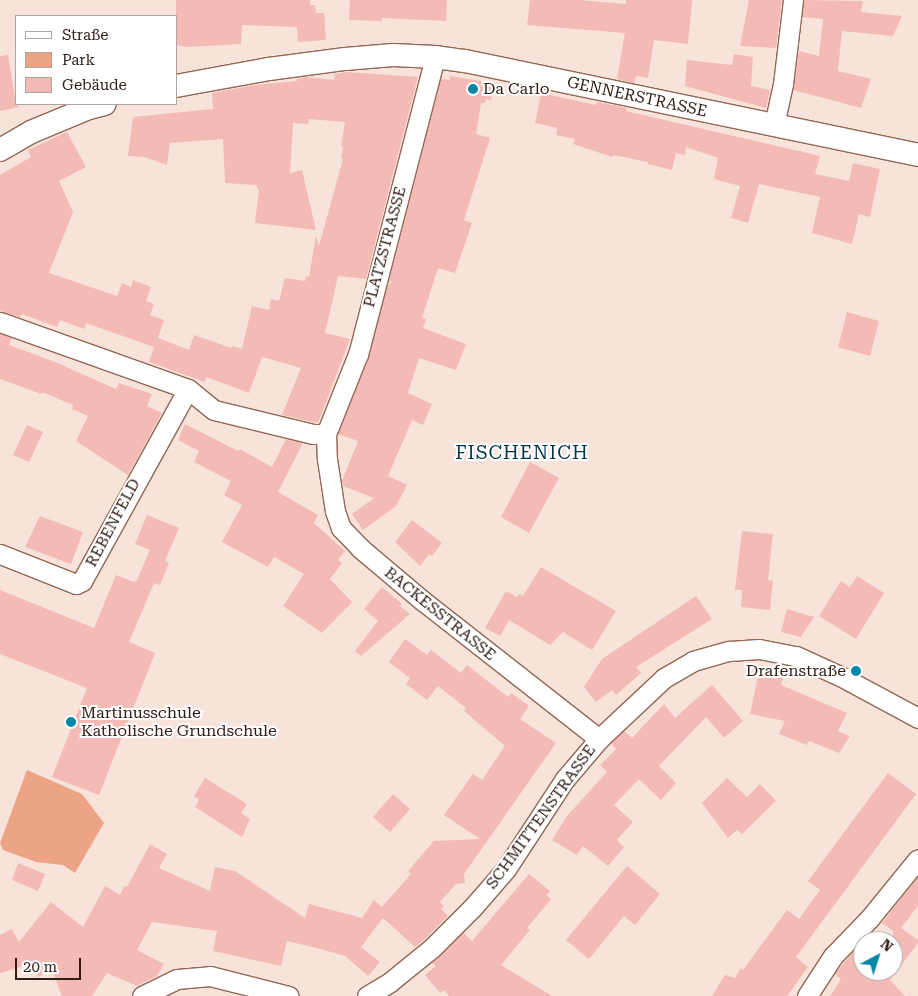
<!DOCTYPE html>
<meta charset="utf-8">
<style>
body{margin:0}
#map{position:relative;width:918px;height:996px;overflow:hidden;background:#f8e3da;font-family:"Roboto Serif",serif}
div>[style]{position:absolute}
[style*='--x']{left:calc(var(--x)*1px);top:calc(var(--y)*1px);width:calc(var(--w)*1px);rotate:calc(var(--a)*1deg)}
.green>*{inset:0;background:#eda485}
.building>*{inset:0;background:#f3bab6}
.roads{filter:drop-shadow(1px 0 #936653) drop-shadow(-1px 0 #936653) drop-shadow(0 1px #936653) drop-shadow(0 -1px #936653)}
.minor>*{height:19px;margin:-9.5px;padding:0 9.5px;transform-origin:9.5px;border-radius:9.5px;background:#fff}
.tertiary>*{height:22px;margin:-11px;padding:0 11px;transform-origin:11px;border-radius:11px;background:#fff}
.dots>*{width:14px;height:14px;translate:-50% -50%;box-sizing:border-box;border:2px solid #fff;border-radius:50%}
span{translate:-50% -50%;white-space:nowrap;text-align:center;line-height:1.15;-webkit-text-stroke:4px #fff;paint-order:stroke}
.poi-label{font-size:16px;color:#301d15}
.left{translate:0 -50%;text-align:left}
.right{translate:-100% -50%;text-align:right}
.street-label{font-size:16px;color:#301d15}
.quarter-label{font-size:19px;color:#003849;letter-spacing:1px}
.legend{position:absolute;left:15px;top:15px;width:162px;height:90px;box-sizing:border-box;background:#fff;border:1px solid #aca5a1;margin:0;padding:6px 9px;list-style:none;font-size:15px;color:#301d15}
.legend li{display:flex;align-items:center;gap:10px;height:25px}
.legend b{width:25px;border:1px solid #aca5a1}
.north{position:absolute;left:853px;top:931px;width:50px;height:50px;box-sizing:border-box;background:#fff;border:1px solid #aca5a1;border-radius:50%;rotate:40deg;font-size:14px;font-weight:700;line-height:20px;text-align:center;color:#301d15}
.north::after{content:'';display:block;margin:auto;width:18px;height:22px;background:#0387a9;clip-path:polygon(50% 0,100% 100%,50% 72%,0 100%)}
.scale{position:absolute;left:15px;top:958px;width:66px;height:22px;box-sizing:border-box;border:2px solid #301d15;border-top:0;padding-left:6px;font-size:15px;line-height:18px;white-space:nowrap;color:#301d15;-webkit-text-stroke:4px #fff;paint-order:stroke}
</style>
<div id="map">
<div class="green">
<i style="clip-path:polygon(27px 770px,82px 794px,104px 823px,75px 873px,63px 865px,36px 862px,3px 850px,0 843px)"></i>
</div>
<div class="building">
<i style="clip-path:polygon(176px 0,310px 0,310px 5px,315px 5px,316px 13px,324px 13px,326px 40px,298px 42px,297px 27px,242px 25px,241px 44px,188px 47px,176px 45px)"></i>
<i style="clip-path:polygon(350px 0,447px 0,446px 21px,382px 18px,382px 21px,349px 20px)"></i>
<i style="clip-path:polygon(530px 0,580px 0,626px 4px,626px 0,692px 0,688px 44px,654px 40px,648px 78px,636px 76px,634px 83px,617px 79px,625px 33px,527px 25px)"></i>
<i style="clip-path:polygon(749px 0,782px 0,776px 48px,740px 46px)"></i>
<i style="clip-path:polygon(804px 0,863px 1px,861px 12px,902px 16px,893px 36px,842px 31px,838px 71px,871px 79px,861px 108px,793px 90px,799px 51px,819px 56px,823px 19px,802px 17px)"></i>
<i style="clip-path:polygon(734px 54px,753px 57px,751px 86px,770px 90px,766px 108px,685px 86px,687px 60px,732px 65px)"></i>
<i style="clip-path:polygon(8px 55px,16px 104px,19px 107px,0 111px,0 56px)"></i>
<i style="clip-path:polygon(346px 72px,418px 77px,366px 279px,338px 276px,325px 333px,350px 339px,318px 423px,282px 415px,301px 368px,262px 357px,249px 393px,206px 377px,205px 382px,149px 362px,154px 347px,86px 323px,84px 329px,60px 320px,57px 327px,22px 314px,20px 317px,0 311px,0 175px,31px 157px,28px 150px,67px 132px,86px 167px,59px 181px,73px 212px,49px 273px,117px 296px,122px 283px,131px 287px,133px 280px,151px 287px,146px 301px,154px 304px,150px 315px,164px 320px,157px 341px,158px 338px,189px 350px,194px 335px,231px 348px,232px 346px,242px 349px,252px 306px,269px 310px,271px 299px,279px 301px,285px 278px,305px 281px,306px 276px,309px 277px,316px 236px,319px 246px,343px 159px,341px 159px,343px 146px,341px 146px,345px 122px,309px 119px,308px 124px,293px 123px,290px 173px,302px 170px,316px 230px,255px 223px,259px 190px,257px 189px,257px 185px,225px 183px,223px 139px,170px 143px,167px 165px,144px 157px,128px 156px,133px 117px,213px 109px,212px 93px,255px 85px,297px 81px,297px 79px,306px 77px,334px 80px,335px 74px)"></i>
<i style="clip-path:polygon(450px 76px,493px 83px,491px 100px,486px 99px,485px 103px,481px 103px,476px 134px,490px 138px,464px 220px,472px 223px,455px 273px,438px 268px,422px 318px,426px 319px,423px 328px,466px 344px,456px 370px,419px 358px,408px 393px,432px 404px,423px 425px,412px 420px,388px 476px,407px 485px,396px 506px,363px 530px,352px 514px,374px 498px,343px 486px,342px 481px,358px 441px,338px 434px,368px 358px,387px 287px,392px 281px,389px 281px,441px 79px,450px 80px)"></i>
<i style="clip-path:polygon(541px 93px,596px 105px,597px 102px,627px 108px,626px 111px,820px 156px,815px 174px,849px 181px,853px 163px,880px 169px,870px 217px,859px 214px,852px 244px,812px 233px,820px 197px,759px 184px,748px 223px,731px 218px,740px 186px,714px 179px,718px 158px,686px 147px,685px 155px,676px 153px,672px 170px,648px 164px,648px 162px,613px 155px,612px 157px,573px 144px,575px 139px,556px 135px,557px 128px,535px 123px)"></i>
<i style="clip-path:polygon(847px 312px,879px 321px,870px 356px,838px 347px)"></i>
<i style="clip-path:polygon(0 334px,12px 338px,9px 345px,55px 362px,116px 389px,119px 383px,152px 394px,147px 406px,162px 413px,128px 475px,76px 441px,88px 416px,72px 409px,73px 405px,42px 392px,41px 394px,0 379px)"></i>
<i style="clip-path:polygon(185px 424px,238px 451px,240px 449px,272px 467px,286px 439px,303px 443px,278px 492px,318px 515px,314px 523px,345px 551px,338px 560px,342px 563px,330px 579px,352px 602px,322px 633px,283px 606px,304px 574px,274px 557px,268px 567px,222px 542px,242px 505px,224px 495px,231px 481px,194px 462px,199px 451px,178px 440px)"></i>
<i style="clip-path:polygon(27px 425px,43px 432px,29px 462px,13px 455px)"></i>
<i style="clip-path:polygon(530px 462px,559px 478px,529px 533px,501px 517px)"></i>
<i style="clip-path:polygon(147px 515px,179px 528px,165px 561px,169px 563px,160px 585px,154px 583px,129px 642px,155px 653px,99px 795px,52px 777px,87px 688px,0 654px,0 590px,94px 628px,116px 575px,134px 582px,137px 580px,150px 550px,135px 544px)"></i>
<i style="clip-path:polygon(40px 516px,83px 532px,71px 564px,25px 547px)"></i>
<i style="clip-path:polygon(412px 520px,442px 543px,432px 556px,429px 554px,420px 566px,395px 542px)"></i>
<i style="clip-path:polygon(742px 531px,773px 534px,768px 580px,773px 581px,770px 610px,741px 607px,742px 590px,735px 590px)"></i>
<i style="clip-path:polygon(541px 567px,616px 611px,592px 650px,563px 632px,550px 645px,509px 620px,500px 636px,485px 628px,506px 591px,517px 597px,519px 594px,523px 596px)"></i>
<i style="clip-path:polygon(857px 576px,884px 593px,856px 639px,819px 616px,841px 581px,850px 587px)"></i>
<i style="clip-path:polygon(382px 587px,402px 604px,400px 606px,410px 614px,361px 656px,355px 651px,378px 621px,364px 609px)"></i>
<i style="clip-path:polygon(696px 596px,712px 619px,636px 667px,641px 673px,616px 695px,612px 690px,596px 702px,584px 687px,602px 659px)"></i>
<i style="clip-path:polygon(787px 609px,814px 617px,801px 637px,781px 632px)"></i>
<i style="clip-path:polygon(405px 639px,427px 655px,431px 650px,461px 673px,467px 665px,508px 697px,511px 693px,529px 706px,520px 719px,556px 743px,464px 874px,465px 883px,456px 884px,440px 902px,444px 906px,441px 909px,448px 916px,425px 939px,415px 947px,383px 918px,361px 947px,380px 962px,368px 976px,345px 956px,317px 948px,287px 941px,281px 966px,213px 951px,217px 931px,152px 922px,137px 950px,164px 964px,157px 976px,137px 986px,107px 973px,92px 996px,62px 996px,52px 970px,38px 977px,31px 964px,0 973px,0 935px,12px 929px,19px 942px,51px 902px,83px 927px,105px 886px,120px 895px,124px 886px,127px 887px,150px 844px,167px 854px,159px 868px,210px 891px,215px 867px,235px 871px,305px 918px,309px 904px,362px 918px,374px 900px,382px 907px,411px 874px,408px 871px,434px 841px,480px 839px,444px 815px,473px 774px,482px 780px,505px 746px,464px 711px,466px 708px,438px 686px,427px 700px,406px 684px,410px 678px,389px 662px)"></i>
<i style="clip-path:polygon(759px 672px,783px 677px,781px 685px,847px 713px,838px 731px,850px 736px,839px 753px,809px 741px,807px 745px,779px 734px,785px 721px,750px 714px)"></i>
<i style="clip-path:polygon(712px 685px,743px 721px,724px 738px,706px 717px,659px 766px,676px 783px,661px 800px,639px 779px,614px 805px,633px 822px,617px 840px,624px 847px,608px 866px,583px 846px,577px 855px,552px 840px,567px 816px,607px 772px,600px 765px,616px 749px,611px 743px,624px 731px,632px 738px,664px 704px,675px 718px)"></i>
<i style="clip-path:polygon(888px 773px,916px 794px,796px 957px,808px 967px,787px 996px,712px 996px,725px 975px,735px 978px,741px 968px,743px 970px,787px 910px,799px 919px,820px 890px,808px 881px)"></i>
<i style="clip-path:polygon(205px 778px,247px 804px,241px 813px,250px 819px,242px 837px,195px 807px,199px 800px,194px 796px)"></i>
<i style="clip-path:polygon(727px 778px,747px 797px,760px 784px,776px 801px,742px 834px,737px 830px,728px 838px,702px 803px)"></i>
<i style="clip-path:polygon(393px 794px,410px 809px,390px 832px,373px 817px)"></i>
<i style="clip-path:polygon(18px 863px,45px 874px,38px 891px,12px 880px)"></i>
<i style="clip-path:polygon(627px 866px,660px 894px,635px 925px,624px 916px,589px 959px,566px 940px)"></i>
<i style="clip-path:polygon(529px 874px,550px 891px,546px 895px,551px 899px,527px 928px,530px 930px,501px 965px,552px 996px,449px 996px,444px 990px,440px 993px,425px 975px,436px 966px,432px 963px,463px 932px,472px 941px)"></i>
<i style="clip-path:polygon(918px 877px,918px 906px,901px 928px,918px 940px,918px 943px,890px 980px,905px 996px,830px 996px,841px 979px,835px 974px,855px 949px,863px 954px,863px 971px,888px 971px,893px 974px,893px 931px,882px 923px)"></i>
</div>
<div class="roads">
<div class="minor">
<i style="--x:435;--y:57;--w:307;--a:104.5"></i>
<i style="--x:358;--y:354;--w:86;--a:111.8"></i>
<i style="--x:326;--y:434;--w:25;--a:88"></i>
<i style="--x:327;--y:459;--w:53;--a:81.3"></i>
<i style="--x:335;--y:511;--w:18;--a:71"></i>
<i style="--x:341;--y:528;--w:28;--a:46"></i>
<i style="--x:360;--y:548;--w:82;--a:40.1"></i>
<i style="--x:423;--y:601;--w:224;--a:38.1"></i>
<i style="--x:774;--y:125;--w:42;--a:-77.6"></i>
<i style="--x:783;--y:84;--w:85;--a:-83.2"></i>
<i style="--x:0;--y:322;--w:200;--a:19.6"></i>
<i style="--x:188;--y:389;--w:33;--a:39"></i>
<i style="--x:214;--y:410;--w:102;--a:13.6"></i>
<i style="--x:313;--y:434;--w:13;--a:0"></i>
<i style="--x:0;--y:554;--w:82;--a:21.5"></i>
<i style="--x:76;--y:584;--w:7;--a:-27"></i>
<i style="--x:82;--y:581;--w:219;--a:-61.1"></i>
<i style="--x:142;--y:996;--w:39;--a:-26"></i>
<i style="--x:177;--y:979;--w:33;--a:-5"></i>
<i style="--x:210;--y:976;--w:81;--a:14.2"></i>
<i style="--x:367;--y:996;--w:27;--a:-31"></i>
<i style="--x:390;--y:982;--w:55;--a:-39.1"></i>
<i style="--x:433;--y:947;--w:57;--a:-45"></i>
<i style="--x:473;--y:907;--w:50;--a:-49"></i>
<i style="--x:506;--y:869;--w:108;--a:-56.8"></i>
<i style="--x:565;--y:779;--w:52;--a:-49.6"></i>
<i style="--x:599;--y:739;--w:89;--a:-43.2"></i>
<i style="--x:664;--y:678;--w:34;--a:-30"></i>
<i style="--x:693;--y:661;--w:37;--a:-16"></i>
<i style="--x:729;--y:651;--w:30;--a:-4"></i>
<i style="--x:759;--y:649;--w:38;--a:11"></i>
<i style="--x:796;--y:656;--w:48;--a:24.4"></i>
<i style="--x:840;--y:676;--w:89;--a:28.3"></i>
<i style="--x:807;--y:996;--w:48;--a:-57"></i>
<i style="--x:833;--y:956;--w:52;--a:-45.8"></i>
<i style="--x:869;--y:919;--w:77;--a:-50.8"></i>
</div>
<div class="tertiary">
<i style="--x:176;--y:86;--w:95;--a:-10.4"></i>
<i style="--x:269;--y:69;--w:77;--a:-7.5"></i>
<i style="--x:345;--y:59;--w:48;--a:-4.8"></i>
<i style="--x:393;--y:55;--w:42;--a:2.7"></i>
<i style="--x:435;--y:57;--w:30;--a:8"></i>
<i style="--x:465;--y:61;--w:463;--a:11.7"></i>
<i style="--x:0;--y:150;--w:36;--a:-30"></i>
<i style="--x:31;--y:132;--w:63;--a:-22.5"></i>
<i style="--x:89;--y:108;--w:16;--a:-14"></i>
</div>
</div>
<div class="dots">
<i style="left:473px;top:89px;background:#0387a9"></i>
<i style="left:856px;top:671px;background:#0387a9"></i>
<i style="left:71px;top:722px;background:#0387a9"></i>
</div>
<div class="poi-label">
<span class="left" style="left:483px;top:89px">Da Carlo</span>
<span class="right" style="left:846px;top:671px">Drafenstraße</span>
<span class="left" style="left:81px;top:722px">Martinusschule<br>Katholische Grundschule</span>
</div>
<div class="street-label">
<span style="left:637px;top:97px;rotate:12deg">GENNERSTRASSE</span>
<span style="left:385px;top:247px;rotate:-75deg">PLATZSTRASSE</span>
<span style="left:113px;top:523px;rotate:-62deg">REBENFELD</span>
<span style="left:440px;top:614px;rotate:39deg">BACKESSTRASSE</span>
<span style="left:541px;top:817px;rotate:-54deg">SCHMITTENSTRASSE</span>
</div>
<div class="quarter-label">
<span style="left:522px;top:453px">FISCHENICH</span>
</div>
<ul class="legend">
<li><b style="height:6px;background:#fff"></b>Straße</li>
<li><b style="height:14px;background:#eda485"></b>Park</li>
<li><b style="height:14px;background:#f3bab6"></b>Gebäude</li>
</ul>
<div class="north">N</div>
<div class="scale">20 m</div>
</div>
